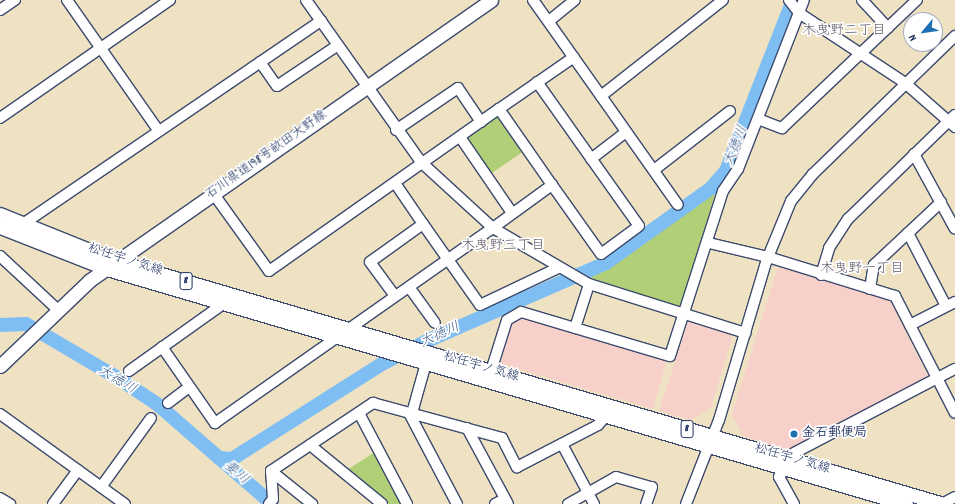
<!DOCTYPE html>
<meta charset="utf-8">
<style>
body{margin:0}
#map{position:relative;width:955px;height:504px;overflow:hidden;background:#eee2c3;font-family:Dekko,"Klee One",sans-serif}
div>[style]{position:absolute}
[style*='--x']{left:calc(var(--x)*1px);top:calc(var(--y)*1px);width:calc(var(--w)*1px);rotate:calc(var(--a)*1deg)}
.built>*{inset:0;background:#f7d0ca}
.green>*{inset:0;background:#b0cf77}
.river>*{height:14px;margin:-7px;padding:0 7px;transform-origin:7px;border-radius:7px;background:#7fbef3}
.roads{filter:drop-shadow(1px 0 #3b4a6d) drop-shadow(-1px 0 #3b4a6d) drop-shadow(0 1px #3b4a6d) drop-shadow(0 -1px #3b4a6d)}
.minor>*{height:10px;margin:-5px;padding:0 5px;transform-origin:5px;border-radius:5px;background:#fff}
.major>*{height:13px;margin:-6.5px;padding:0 6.5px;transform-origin:6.5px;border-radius:6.5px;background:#fff}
.dots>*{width:11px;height:11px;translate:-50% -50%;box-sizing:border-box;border:2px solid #fff;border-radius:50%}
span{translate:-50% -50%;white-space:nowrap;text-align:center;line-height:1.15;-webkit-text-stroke:3.5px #fff;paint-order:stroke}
.shield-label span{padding:1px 3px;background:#fff;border:1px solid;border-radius:3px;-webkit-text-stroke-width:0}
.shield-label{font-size:12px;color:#1b2f5e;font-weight:700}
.street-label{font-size:13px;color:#1b2f5e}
.poi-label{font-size:13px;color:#1b2f5e;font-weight:700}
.left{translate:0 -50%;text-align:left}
.neighbourhood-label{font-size:14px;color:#615b67}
.water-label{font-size:14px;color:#395a8b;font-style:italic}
.north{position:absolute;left:903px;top:12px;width:40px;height:40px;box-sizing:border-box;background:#fff;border:1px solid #a4acbf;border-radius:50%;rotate:241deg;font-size:11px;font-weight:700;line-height:16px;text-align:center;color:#1b2f5e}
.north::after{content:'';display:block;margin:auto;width:14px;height:18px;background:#1f6fb2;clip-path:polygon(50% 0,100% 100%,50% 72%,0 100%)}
</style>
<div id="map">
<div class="built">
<i style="clip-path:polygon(778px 267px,889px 298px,928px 377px,790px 451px,743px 436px,732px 414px)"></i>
<i style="clip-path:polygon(523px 316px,667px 359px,653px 409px,501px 364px,510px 324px)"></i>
<i style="clip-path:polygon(688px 322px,730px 333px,732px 338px,711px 407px,691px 420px,659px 411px)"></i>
</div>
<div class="green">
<i style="clip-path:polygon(494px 117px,500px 117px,524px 151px,489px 175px,467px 137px)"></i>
<i style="clip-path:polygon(716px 190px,683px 305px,677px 308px,586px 276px,608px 267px)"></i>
<i style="clip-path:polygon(375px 452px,402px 504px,387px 504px,347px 470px)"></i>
</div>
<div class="river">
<i style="--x:0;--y:325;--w:26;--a:-2"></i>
<i style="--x:26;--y:324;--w:110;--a:30.5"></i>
<i style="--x:121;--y:380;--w:43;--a:33.7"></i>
<i style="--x:157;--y:404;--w:152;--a:41"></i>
<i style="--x:219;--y:458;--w:13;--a:4"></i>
<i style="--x:232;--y:459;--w:175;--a:-32.4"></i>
<i style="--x:380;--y:365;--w:55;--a:-27"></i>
<i style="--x:429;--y:340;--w:193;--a:-23.5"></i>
<i style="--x:606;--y:263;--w:129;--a:-35.5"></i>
<i style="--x:711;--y:188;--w:23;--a:-49"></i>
<i style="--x:726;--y:171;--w:184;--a:-68.6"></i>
</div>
<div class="roads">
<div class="minor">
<i style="--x:67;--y:0;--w:159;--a:55"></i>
<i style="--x:306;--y:0;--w:200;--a:54.6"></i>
<i style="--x:422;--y:163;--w:96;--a:42.5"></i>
<i style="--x:493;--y:228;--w:111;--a:30.3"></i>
<i style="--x:589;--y:284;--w:164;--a:17.4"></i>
<i style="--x:533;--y:0;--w:118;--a:54.7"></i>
<i style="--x:601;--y:96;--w:155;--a:-38.2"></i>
<i style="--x:789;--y:0;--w:16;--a:52"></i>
<i style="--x:799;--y:13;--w:127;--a:33.4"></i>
<i style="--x:905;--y:83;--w:67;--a:41.3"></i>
<i style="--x:862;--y:0;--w:38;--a:47"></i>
<i style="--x:0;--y:10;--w:18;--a:-34"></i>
<i style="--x:549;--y:21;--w:33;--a:-39"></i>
<i style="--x:260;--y:62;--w:29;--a:55"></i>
<i style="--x:277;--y:86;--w:73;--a:-33.9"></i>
<i style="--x:537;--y:82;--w:176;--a:54.7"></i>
<i style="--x:639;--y:226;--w:47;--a:143.6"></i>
<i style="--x:601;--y:254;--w:85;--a:-125.4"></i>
<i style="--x:601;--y:96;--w:133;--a:54.8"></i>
<i style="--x:0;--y:118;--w:207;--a:-34.8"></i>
<i style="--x:758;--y:119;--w:26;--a:21"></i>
<i style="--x:782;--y:128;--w:186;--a:-43.5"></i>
<i style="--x:396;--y:130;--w:75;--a:-34.1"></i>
<i style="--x:458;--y:88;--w:41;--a:55.9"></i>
<i style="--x:460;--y:137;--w:92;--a:55.6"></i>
<i style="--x:914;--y:154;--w:85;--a:61.3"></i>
<i style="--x:591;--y:159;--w:44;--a:-37.6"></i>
<i style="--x:654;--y:170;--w:96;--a:-37.8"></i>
<i style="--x:395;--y:183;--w:50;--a:55.7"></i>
<i style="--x:423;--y:224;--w:65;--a:144.4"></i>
<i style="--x:370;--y:262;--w:42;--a:53.7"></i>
<i style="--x:213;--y:193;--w:96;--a:54.3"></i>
<i style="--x:269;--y:271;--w:281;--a:-35.2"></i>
<i style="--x:23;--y:224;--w:361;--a:-34.3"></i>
<i style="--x:423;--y:224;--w:99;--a:54.9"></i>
<i style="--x:480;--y:305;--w:86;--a:-25.4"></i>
<i style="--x:908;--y:233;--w:82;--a:62.5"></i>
<i style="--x:709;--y:243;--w:61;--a:13.3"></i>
<i style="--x:768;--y:257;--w:133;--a:17.1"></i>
<i style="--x:895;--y:296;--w:131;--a:62.9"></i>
<i style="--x:0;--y:256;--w:78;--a:42.9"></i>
<i style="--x:821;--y:275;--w:28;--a:-73"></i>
<i style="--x:829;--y:248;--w:35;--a:-57"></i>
<i style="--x:848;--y:219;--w:149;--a:-44.2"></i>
<i style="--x:409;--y:287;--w:44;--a:54.2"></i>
<i style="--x:870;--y:289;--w:24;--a:-81"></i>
<i style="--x:874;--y:265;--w:92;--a:-43.2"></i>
<i style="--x:910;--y:325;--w:51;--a:-27.1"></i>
<i style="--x:575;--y:328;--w:46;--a:-72.3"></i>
<i style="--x:162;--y:347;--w:93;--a:55.1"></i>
<i style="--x:215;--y:423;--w:336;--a:-35.1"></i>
<i style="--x:490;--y:230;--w:77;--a:-36"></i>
<i style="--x:552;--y:185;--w:93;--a:-124.9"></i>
<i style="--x:499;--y:109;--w:91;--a:-34.7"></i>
<i style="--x:129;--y:371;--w:120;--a:-35.5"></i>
<i style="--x:491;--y:371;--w:53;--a:-72.6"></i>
<i style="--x:507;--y:320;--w:16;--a:-30"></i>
<i style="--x:521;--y:312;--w:155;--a:16.5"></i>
<i style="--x:670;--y:356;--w:173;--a:-72.2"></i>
<i style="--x:723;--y:191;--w:27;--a:-56"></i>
<i style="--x:738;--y:169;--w:181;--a:-68.7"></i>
<i style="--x:168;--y:403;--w:26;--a:-37"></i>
<i style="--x:359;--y:413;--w:103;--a:62.2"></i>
<i style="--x:409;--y:413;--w:103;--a:62.2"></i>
<i style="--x:412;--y:413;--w:59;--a:-74.3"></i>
<i style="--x:0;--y:414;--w:154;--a:35.8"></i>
<i style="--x:467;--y:428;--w:86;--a:61.7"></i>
<i style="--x:562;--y:444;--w:68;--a:61.9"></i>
<i style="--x:310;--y:445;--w:93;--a:39.3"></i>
<i style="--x:271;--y:471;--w:123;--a:-33.7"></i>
<i style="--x:373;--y:403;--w:134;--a:15.2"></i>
<i style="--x:502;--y:438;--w:33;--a:63"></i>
<i style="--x:517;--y:467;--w:91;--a:-27.4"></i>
<i style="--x:598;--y:425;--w:9;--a:-49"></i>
<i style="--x:271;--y:471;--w:53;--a:38.8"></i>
<i style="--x:101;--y:487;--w:85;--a:-54.1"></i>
<i style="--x:0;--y:498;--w:12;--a:31"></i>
<i style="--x:53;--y:504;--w:42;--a:-53.7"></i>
<i style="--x:269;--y:504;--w:6;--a:-51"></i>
<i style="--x:273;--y:499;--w:28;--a:-94"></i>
<i style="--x:495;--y:504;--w:11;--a:-27"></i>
<i style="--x:568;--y:504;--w:55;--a:-29.4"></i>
<i style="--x:616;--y:477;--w:37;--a:16"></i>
<i style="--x:652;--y:487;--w:18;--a:109"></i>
<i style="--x:686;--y:504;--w:90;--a:-68.6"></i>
<i style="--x:719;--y:420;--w:165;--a:-73.4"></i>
<i style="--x:766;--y:262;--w:66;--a:-67.7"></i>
<i style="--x:791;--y:201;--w:35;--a:-51"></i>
<i style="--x:813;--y:174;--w:198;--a:-44.2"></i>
<i style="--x:794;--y:504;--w:31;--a:-119"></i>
<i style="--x:779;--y:477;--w:28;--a:-58"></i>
<i style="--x:794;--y:453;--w:182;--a:-27.6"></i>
<i style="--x:942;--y:504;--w:15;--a:-28"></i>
</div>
<div class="major">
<i style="--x:0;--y:214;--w:126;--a:21.9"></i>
<i style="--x:117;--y:261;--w:861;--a:16.39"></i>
<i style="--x:0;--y:227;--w:115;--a:21.4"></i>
<i style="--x:107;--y:269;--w:833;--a:16.39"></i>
<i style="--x:0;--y:366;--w:124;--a:-43.7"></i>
<i style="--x:90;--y:280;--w:489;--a:-34.9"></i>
</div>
</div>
<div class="dots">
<i style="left:794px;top:434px;background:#1f6fb2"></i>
</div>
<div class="shield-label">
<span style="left:186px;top:281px">8</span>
<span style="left:687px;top:429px">8</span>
</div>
<div class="street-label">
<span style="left:267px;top:156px;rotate:-35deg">石川県道198号畝田大野線</span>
<span style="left:125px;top:261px;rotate:18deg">松任宇ノ気線</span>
<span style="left:481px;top:368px;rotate:16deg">松任宇ノ気線</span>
<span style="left:792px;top:460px;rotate:16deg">松任宇ノ気線</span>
</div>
<div class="poi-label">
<span class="left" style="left:802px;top:434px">金石郵便局</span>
</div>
<div class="neighbourhood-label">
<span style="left:844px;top:31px">木曳野二丁目</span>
<span style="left:503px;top:246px">木曳野三丁目</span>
<span style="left:862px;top:269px">木曳野一丁目</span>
</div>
<div class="water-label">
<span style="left:736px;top:146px;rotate:-68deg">大徳川</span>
<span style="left:440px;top:335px;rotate:-24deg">大徳川</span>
<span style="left:117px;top:380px;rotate:31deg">大徳川</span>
<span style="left:236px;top:473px;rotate:40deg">要川</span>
</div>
<div class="north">N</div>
</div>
